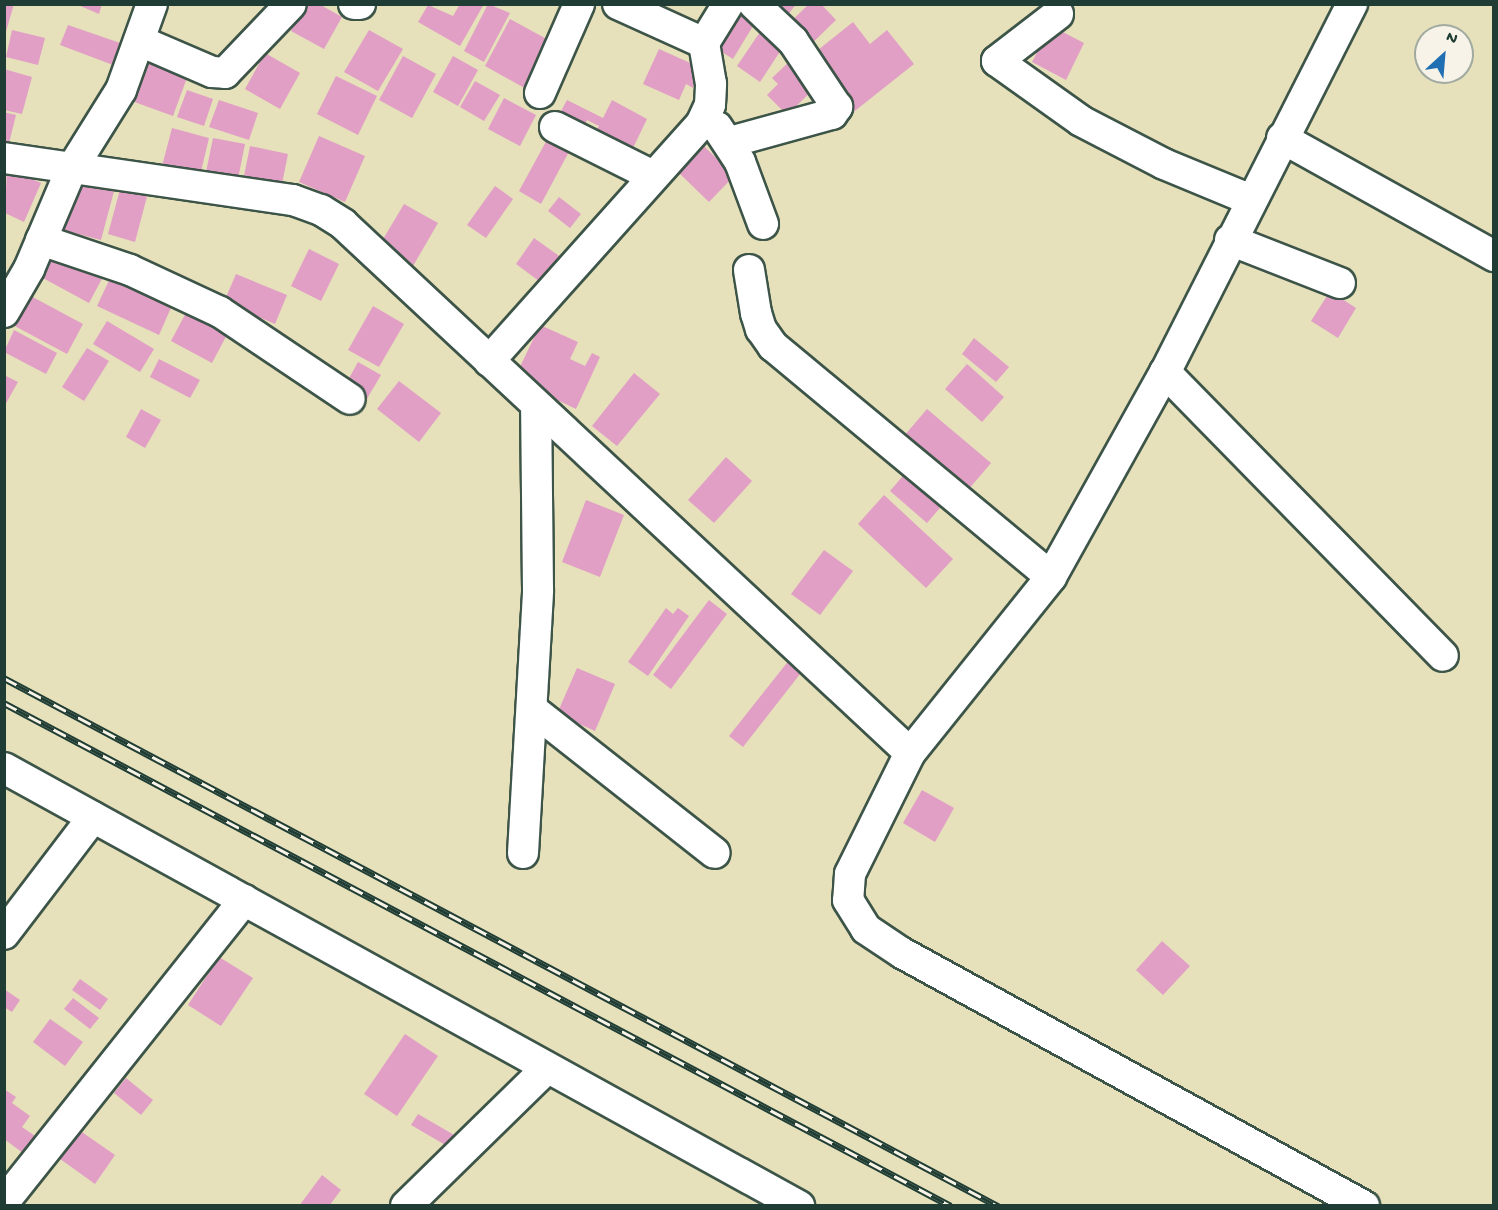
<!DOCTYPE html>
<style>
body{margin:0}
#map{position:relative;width:1498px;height:1210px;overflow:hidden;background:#e6e0bb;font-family:"Gochi Hand",sans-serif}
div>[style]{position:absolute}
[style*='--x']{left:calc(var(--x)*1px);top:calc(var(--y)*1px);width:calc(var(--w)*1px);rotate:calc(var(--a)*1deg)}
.building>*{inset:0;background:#e19fc5}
.roads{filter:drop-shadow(2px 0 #3d5548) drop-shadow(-2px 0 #3d5548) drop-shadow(0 2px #3d5548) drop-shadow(0 -2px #3d5548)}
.minor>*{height:30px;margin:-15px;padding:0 15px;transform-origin:15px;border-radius:15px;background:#fff}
.rail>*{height:7px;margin-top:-3.5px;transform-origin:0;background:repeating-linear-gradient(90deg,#f7f3e8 0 14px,#1f3d34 0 28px);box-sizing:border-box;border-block:2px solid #1f3d34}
span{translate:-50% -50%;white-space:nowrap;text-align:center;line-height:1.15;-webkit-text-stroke:6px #f7f3e8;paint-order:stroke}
.frame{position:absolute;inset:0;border:6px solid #1f3d34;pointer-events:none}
.north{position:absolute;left:1414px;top:24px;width:60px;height:60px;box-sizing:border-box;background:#f7f3e8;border:2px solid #a1aaa0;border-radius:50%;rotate:26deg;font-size:16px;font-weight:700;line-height:24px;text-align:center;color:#1f3d34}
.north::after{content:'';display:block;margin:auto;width:21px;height:27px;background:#1f6fb2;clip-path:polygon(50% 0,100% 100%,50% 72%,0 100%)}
</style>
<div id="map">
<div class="building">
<i style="clip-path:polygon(4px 4px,14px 4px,5px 35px,4px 35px)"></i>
<i style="clip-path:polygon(76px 4px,102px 4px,99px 14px)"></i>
<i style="clip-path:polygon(305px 4px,319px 4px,342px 17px,324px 49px,291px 31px)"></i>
<i style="clip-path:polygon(460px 4px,484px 4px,460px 46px,418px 22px,428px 5px,453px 16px)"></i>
<i style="clip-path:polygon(488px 4px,510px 13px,484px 62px,464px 51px)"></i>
<i style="clip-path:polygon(739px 4px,759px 16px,733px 59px,711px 45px)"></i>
<i style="clip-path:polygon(759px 4px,796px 4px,782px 23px)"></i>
<i style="clip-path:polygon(809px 4px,821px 4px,836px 20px,804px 51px,783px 29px)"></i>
<i style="clip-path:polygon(510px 19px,554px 43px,528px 90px,485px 66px)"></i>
<i style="clip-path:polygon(853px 22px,870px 44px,887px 30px,914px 64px,851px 114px,808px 58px)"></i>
<i style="clip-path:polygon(68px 25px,129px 46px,121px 68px,60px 45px)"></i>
<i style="clip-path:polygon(1051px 26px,1084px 43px,1066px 80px,1032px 62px)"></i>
<i style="clip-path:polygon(12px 30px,45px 38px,38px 65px,6px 57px)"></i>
<i style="clip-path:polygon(369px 30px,403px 49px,378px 91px,344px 72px)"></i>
<i style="clip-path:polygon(760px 32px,783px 47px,760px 82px,737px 66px)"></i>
<i style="clip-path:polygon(659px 49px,697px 66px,693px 88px,686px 84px,679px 100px,643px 84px)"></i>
<i style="clip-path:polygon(265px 53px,300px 73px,280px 109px,245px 89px)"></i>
<i style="clip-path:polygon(403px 56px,436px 74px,412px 118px,379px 100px)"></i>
<i style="clip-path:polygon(453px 56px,478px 70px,458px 106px,433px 92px)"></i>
<i style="clip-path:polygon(144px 59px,188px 75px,173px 116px,129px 100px)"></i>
<i style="clip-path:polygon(791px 60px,817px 86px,787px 115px,767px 95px,778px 84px,772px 78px)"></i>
<i style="clip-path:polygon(4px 69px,32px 77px,22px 114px,4px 110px)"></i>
<i style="clip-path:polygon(336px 76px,377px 96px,358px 135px,317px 114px)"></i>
<i style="clip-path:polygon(475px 81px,500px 95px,484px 121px,460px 107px)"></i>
<i style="clip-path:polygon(187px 90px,213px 99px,204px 126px,177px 117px)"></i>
<i style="clip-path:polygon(504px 98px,536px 115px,520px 146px,488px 129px)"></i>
<i style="clip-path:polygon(219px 100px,258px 113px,249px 140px,209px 127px)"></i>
<i style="clip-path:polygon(567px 100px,603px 118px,612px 100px,647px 119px,632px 150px,596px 131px,599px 126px,587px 120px,584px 127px,559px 115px)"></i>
<i style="clip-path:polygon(4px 112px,16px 115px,7px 151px,4px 150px)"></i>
<i style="clip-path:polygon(172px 128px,209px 138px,199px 180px,161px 170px)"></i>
<i style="clip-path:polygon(319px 136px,365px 156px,345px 202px,299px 182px)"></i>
<i style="clip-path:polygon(549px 136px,571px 148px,541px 204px,519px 191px)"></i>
<i style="clip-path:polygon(213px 138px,245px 144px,237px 184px,205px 177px)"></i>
<i style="clip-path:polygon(250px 146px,288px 154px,281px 189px,243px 181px)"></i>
<i style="clip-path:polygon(704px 146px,734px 176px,709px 202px,678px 172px)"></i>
<i style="clip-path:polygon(7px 168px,41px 183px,24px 222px,5px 213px)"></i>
<i style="clip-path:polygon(75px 181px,114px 191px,101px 240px,63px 230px)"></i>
<i style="clip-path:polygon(122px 182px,149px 189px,135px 242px,108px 234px)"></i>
<i style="clip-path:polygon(495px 186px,513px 199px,486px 238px,467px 225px)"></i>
<i style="clip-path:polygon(559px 197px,581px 214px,570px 228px,548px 211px)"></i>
<i style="clip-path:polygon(404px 204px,438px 223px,413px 266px,379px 246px)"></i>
<i style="clip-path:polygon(534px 238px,562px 258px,543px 284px,516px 264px)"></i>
<i style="clip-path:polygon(57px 248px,105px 273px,89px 303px,41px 277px)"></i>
<i style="clip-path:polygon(309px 249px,339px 264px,321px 301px,291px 286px)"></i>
<i style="clip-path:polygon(113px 272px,174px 301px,159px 335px,97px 306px)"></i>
<i style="clip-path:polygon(236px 274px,287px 295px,275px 324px,224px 302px)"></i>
<i style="clip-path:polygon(1332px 288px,1336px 295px,1356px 308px,1338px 338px,1311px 321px)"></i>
<i style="clip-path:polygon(27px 294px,83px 324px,67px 354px,11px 324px)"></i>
<i style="clip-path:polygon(373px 306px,404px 324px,379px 367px,348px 350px)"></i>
<i style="clip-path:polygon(189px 307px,230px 329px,212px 363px,171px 341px)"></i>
<i style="clip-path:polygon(107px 321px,154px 349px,140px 372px,93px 344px)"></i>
<i style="clip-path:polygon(540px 325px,578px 342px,570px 359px,585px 366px,592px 353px,600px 357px,576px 409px,528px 386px,517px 373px)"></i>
<i style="clip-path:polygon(14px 330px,57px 353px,46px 374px,4px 352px)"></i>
<i style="clip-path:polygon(974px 338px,1009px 367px,996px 382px,962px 354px)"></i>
<i style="clip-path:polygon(87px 348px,109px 361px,84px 401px,62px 387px)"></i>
<i style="clip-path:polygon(159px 359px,200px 380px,190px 398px,150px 377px)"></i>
<i style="clip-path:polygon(358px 362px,381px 375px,365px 402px,343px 389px)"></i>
<i style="clip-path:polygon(967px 364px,1004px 397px,982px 422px,945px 389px)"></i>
<i style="clip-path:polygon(634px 373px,660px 394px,617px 446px,592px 426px)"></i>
<i style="clip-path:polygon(4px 375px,18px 382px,4px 407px)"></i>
<i style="clip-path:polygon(399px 381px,441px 413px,419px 442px,377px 409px)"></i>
<i style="clip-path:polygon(141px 409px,161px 420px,145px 448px,126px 437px)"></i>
<i style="clip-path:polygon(927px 409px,991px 463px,962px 497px,898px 443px)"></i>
<i style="clip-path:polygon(726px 457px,752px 481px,714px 523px,688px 500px)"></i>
<i style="clip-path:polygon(908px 470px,945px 502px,927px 523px,890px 491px)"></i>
<i style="clip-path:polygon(884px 495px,953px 559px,926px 588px,858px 524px)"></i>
<i style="clip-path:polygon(586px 500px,624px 515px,600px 577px,562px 562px)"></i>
<i style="clip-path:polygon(824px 550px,853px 571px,820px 615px,791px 594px)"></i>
<i style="clip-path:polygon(709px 600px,727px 614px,671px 689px,653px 675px)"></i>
<i style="clip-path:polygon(666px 608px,673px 614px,678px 608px,689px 616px,648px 676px,628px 662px)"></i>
<i style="clip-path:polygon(790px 659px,804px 669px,743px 747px,729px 736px)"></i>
<i style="clip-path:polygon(577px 668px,615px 684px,595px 731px,557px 714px)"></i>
<i style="clip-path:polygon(922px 790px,954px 808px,935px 842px,903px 823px)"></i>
<i style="clip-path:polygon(1162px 941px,1190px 966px,1163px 995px,1136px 970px)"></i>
<i style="clip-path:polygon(219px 957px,253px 978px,221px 1026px,188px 1005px)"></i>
<i style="clip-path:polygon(80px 979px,108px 999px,100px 1010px,72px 990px)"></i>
<i style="clip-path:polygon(4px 989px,20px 1000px,12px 1012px,4px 1007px)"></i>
<i style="clip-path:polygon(73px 998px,99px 1018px,90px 1029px,64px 1009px)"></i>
<i style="clip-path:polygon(50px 1019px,83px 1042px,65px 1066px,33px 1042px)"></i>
<i style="clip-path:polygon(405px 1034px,438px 1056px,397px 1116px,364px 1094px)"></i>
<i style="clip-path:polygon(126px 1078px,153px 1100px,141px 1115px,114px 1093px)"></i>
<i style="clip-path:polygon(4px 1089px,16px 1097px,12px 1103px,30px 1116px,22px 1127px,35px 1136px,23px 1153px,4px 1139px)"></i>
<i style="clip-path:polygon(418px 1114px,461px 1139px,454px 1150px,411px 1125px)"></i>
<i style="clip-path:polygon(76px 1128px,115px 1155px,95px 1184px,56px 1156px)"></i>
<i style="clip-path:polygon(322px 1175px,341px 1190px,329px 1206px,299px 1206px)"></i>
</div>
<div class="roads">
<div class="minor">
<i style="--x:354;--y:4;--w:6;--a:0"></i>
<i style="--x:618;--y:4;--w:94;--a:24.4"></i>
<i style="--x:1352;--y:4;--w:413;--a:116.9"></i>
<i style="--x:1165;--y:372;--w:235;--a:119.1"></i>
<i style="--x:1051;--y:577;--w:226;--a:128.7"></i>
<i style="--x:910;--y:753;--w:135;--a:116.4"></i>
<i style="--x:850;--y:874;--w:26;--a:94"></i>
<i style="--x:848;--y:900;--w:34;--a:58"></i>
<i style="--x:866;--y:929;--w:43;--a:33.7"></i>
<i style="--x:902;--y:953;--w:527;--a:28.71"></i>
<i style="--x:1058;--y:14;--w:77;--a:142.4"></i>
<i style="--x:997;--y:61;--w:103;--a:35.5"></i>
<i style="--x:1081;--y:121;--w:93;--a:27.4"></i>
<i style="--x:1164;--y:164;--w:94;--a:22.5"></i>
<i style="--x:140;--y:41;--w:78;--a:23.3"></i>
<i style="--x:212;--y:72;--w:13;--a:4"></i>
<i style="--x:225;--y:73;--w:95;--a:-46.3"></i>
<i style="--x:540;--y:93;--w:97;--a:-66.3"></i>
<i style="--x:555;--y:127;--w:110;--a:26.6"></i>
<i style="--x:717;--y:127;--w:42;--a:56.7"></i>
<i style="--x:740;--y:162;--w:66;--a:69.6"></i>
<i style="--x:1282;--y:138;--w:243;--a:29.1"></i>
<i style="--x:730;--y:142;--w:106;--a:-15.4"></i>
<i style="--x:832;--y:114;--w:9;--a:-54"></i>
<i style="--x:837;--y:107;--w:79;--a:-123.7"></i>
<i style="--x:793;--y:41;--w:54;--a:-136.5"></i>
<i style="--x:4;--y:158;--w:292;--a:8.3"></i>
<i style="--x:293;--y:200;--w:30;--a:20"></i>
<i style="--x:321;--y:210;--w:26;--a:32"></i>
<i style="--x:343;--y:224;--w:775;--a:43.01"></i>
<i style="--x:41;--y:240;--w:94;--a:18.6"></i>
<i style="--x:130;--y:270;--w:99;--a:25"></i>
<i style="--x:220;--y:312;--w:156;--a:33.8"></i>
<i style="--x:1230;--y:240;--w:118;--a:21.4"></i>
<i style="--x:749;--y:270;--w:44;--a:80.8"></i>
<i style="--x:756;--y:313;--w:17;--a:73"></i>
<i style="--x:761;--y:329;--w:21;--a:55"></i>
<i style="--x:773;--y:346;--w:361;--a:39.7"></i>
<i style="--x:4;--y:312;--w:50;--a:-59.8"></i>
<i style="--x:29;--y:269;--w:108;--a:-67"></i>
<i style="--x:71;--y:170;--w:94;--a:-58"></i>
<i style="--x:121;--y:90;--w:91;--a:-70.2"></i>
<i style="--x:489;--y:361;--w:318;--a:-48.2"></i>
<i style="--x:701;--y:124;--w:21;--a:-65"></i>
<i style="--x:710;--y:105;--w:21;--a:-87"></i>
<i style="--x:711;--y:84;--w:42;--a:-99.7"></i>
<i style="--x:704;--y:43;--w:46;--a:-58.4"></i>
<i style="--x:1165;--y:372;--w:397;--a:45.6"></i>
<i style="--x:533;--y:710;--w:231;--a:38.2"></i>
<i style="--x:4;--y:768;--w:908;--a:28.85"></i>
<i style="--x:523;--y:853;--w:263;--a:-86.7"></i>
<i style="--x:538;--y:590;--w:185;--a:-90.6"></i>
<i style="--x:4;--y:934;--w:147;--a:-52.7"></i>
<i style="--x:4;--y:1202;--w:386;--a:-51.5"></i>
<i style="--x:406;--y:1206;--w:197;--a:-44.4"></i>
</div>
</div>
<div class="rail">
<i style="--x:4;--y:678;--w:1126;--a:27.98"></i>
<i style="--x:4;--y:703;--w:1072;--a:27.98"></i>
</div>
<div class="frame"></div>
<div class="north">N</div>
</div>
